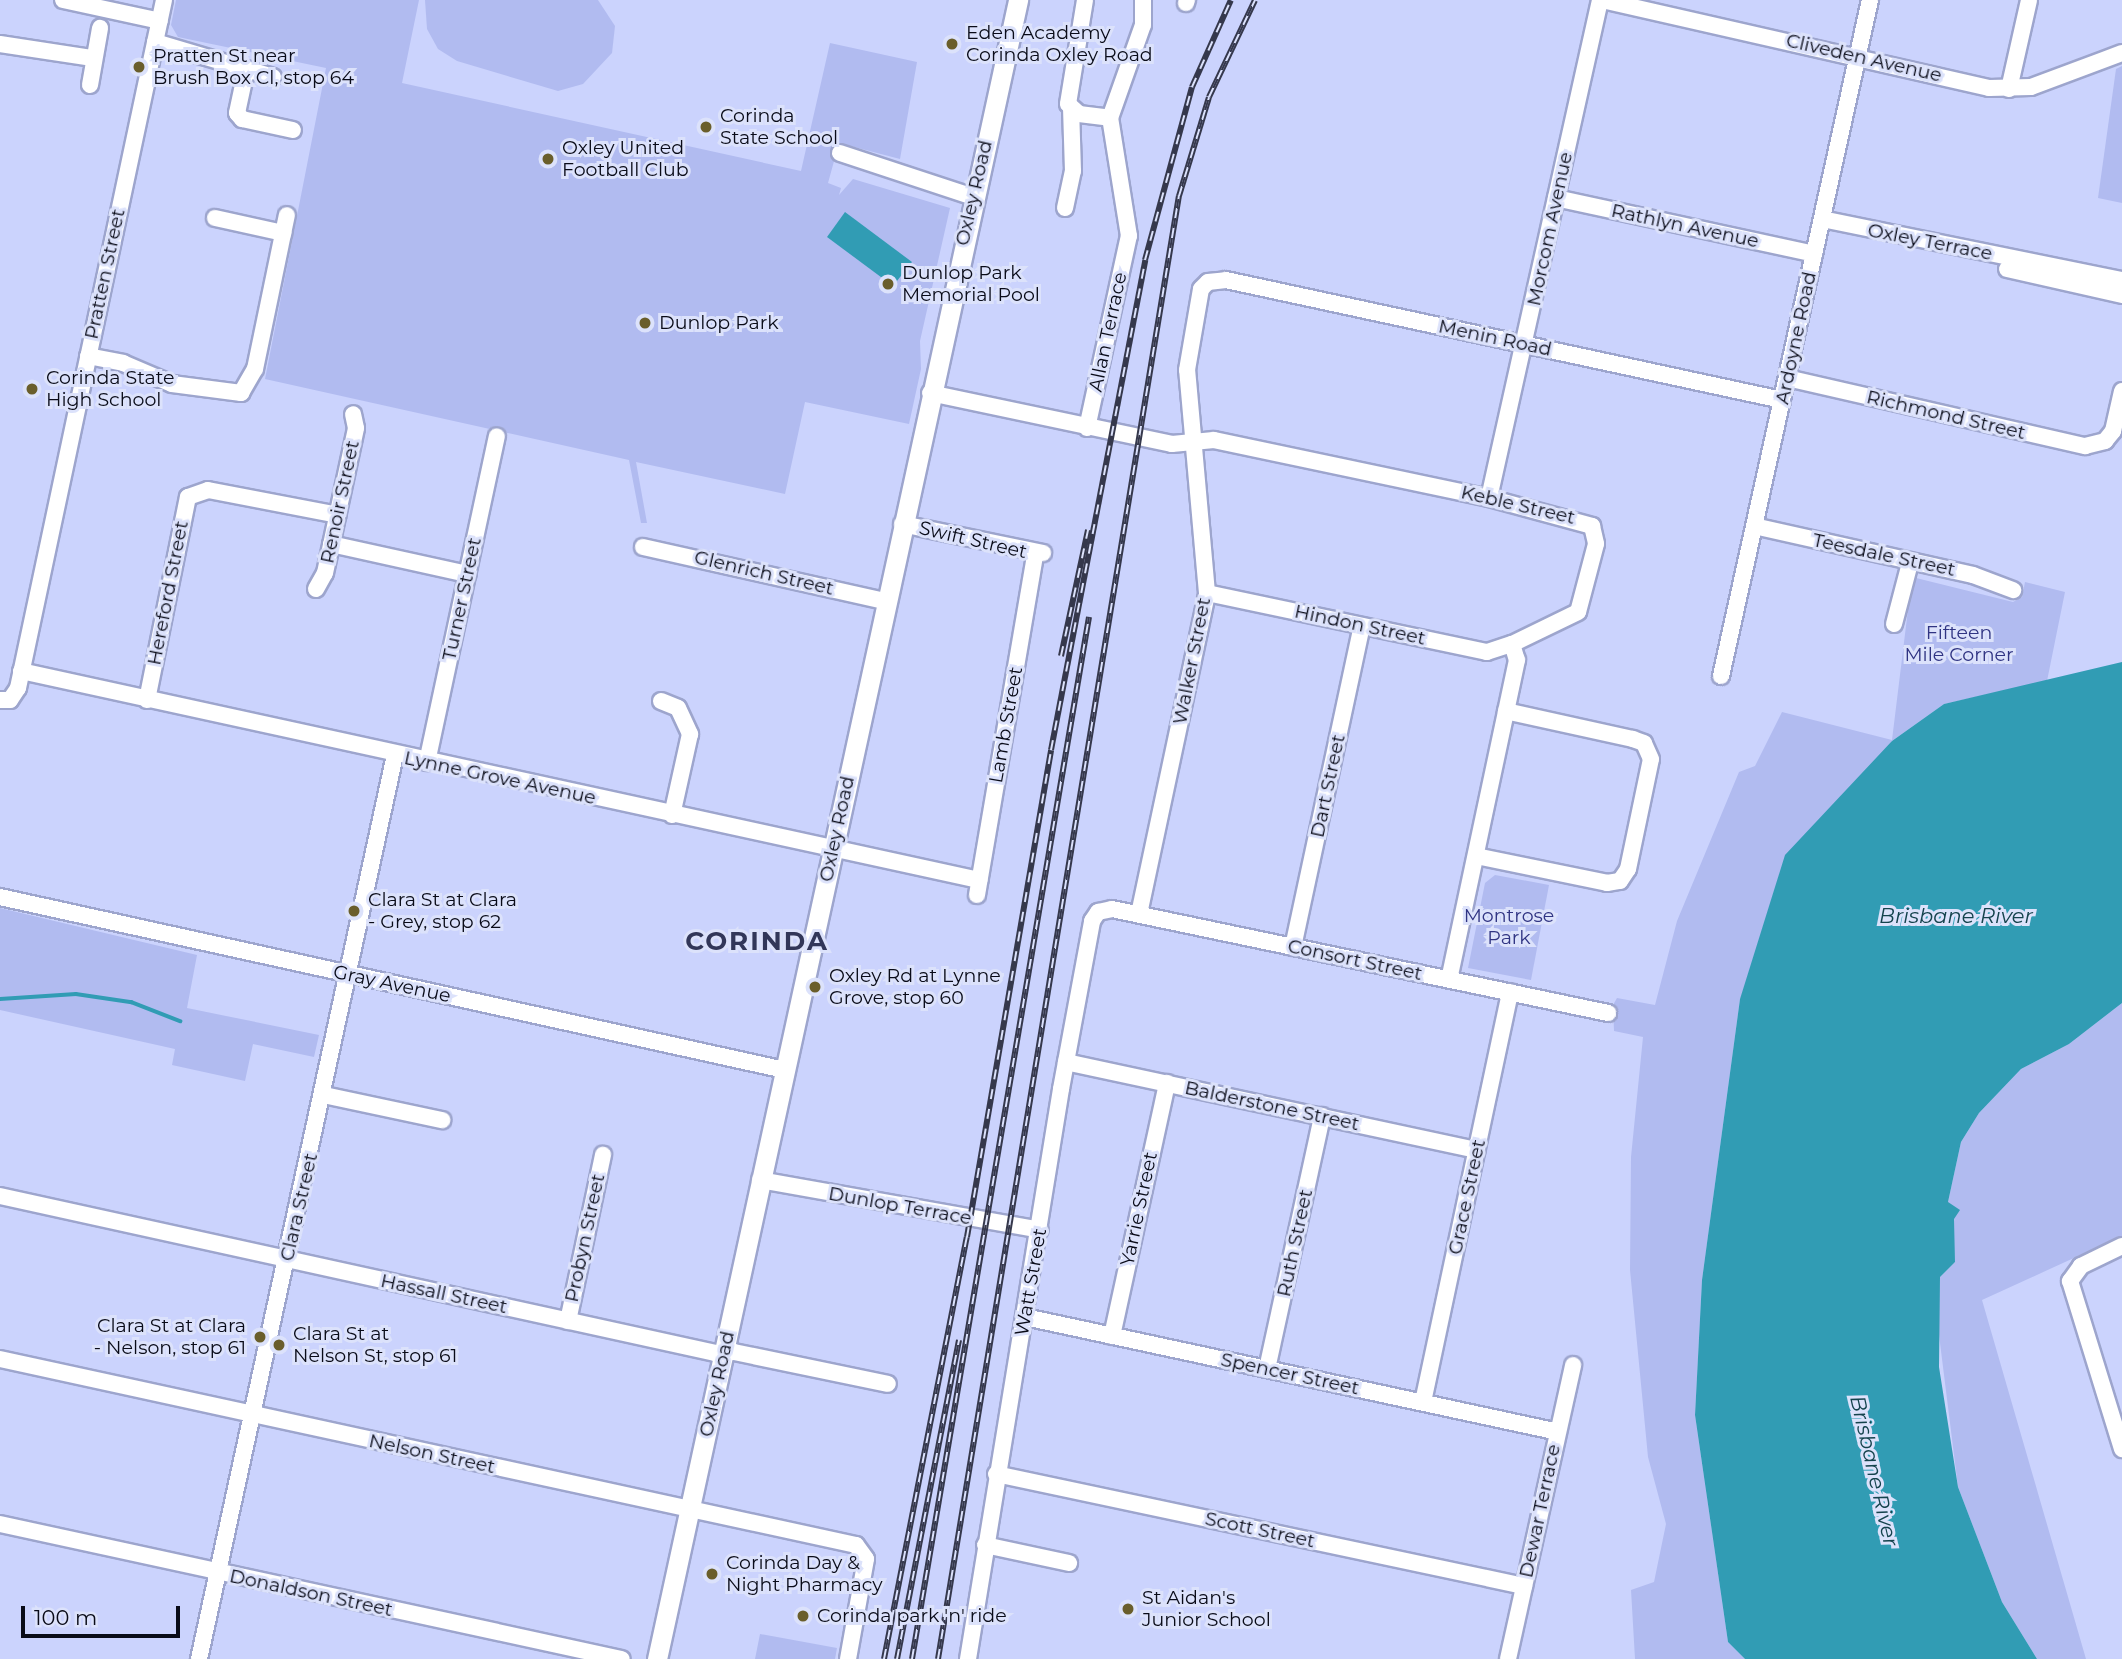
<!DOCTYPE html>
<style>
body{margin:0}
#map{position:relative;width:2122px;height:1659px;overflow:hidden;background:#cbd3fd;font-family:Montserrat,sans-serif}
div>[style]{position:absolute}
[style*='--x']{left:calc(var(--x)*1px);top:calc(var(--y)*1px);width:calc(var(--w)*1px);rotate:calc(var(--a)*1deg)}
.green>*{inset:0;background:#b1bbf0}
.water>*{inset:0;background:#319cb4}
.stream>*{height:3.5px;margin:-1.75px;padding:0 1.75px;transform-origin:1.75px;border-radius:1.75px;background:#319cb4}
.roads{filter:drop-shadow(2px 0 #9da5cd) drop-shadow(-2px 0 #9da5cd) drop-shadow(0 2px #9da5cd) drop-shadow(0 -2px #9da5cd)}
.minor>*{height:16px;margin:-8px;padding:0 8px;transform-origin:8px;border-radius:8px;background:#fff}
.major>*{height:19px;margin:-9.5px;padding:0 9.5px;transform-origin:9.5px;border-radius:9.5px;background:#fff}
.rail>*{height:6px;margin-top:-3px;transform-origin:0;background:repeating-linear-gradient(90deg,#dce2fb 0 10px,#35384c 0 20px);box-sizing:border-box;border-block:2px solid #35384c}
.dots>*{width:19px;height:19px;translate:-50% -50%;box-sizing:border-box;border:4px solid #dce2fb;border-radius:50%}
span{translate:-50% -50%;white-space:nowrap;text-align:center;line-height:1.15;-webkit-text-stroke:6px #dce2fb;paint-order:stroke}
.poi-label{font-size:19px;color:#090b18}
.left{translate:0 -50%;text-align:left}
.right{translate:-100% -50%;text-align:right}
.street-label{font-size:19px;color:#090b18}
.park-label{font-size:19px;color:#303483}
.water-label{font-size:21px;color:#14434d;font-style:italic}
.district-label{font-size:26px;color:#323759;font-weight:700;letter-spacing:2px}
.scale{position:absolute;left:21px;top:1606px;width:159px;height:32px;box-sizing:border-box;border:4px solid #090b18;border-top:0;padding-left:9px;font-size:21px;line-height:24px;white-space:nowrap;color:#090b18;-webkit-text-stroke:5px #dce2fb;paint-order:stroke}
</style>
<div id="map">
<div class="green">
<i style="clip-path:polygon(176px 0,419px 0,402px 83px,801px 171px,830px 43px,917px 62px,900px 159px,839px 143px,828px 183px,841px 188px,839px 195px,853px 179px,950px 208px,920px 341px,921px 369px,909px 424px,805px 402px,785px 494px,636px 462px,647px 523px,641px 523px,629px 460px,265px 379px,326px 68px,178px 37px,171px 25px)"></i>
<i style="clip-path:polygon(425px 0,598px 0,615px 26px,612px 53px,583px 84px,558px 91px,457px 61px,438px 49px,427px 29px)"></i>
<i style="clip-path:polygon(2122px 66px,2122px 203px,2098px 198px,2116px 69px)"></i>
<i style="clip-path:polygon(1912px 577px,2013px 602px,2022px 597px,2025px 582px,2065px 592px,2047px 681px,1944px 704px,1892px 741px,1740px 999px,1702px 1280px,1695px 1415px,1728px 1642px,1745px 1659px,1635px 1659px,1631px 1590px,1654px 1582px,1666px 1524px,1648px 1457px,1630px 1270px,1631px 1157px,1643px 1037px,1614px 1031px,1613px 1005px,1617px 998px,1655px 1005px,1677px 921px,1739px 772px,1755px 766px,1782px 712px,1892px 740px)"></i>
<i style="clip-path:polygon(1495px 875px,1549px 885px,1531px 980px,1468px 968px,1485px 883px)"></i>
<i style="clip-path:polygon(0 908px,197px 955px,187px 1008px,319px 1035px,314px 1057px,253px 1044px,245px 1081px,172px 1065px,175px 1049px,0 1010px)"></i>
<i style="clip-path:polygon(2122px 1003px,2122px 1236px,1982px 1300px,2086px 1659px,2037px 1659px,2002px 1602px,1958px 1487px,1937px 1319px,1940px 1277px,1955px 1262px,1948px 1202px,1961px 1142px,1979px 1113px,2021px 1069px,2069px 1044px)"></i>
<i style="clip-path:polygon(760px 1634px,837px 1648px,835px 1659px,755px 1659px)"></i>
</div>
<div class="water">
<i style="clip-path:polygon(845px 212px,912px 262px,893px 286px,827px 237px)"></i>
<i style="clip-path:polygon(2122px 662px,2122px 1003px,2069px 1044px,2021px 1069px,1979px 1113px,1961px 1142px,1948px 1202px,1960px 1210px,1954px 1219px,1955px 1262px,1940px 1277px,1939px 1367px,1958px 1487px,2002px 1602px,2037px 1659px,1745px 1659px,1728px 1642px,1695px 1415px,1702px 1280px,1740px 999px,1785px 855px,1892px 741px,1944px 704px)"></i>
</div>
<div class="stream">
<i style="--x:0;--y:999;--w:76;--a:-3.8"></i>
<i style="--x:76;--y:994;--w:56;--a:8.3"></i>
<i style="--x:131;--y:1002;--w:53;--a:21.2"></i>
</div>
<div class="roads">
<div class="minor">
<i style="--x:63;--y:0;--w:99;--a:12.2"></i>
<i style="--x:1085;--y:0;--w:105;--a:99.3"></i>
<i style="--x:1068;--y:104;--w:15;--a:42"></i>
<i style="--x:1079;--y:114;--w:31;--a:7"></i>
<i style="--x:1602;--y:0;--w:397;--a:12.8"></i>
<i style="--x:1989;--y:88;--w:42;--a:-1.4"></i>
<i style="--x:2031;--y:87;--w:97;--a:-20.5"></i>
<i style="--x:1186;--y:3;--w:3;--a:-72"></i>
<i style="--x:155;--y:42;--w:123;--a:16.5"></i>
<i style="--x:0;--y:44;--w:94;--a:8.6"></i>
<i style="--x:246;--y:71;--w:43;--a:102.1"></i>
<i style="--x:237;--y:113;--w:8;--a:50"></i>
<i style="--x:242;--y:119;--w:52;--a:12.2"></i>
<i style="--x:90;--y:85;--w:58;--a:-80"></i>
<i style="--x:2009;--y:89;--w:91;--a:-77.3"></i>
<i style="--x:840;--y:153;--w:141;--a:18.2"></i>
<i style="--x:1556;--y:198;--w:264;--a:12.2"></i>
<i style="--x:1065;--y:208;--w:38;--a:-78"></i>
<i style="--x:1073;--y:171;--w:62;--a:-91.8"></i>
<i style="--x:215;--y:218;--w:70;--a:12.4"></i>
<i style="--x:1822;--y:219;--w:306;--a:11.5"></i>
<i style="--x:2007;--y:269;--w:118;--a:12.7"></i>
<i style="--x:88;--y:356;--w:36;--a:11"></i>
<i style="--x:123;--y:363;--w:53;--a:23.2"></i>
<i style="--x:172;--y:384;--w:70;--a:7.4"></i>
<i style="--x:241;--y:393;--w:28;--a:-60"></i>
<i style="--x:255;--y:369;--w:157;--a:-78.3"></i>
<i style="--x:1787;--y:378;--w:306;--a:12.9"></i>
<i style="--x:2085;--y:446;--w:21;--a:-14"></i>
<i style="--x:2105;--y:441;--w:13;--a:-51"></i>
<i style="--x:2113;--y:431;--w:41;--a:-77.3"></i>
<i style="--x:930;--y:393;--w:247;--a:11.9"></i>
<i style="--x:1172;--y:444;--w:42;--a:-5.4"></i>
<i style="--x:1214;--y:440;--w:281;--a:11.9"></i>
<i style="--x:1489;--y:498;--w:107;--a:15.2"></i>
<i style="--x:1592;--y:526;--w:18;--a:77"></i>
<i style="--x:1596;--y:544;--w:70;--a:104.8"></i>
<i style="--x:1578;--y:612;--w:73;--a:154.1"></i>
<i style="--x:1512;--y:644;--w:17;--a:73"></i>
<i style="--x:1517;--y:660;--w:326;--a:102"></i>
<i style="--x:1087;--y:428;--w:197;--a:-77.7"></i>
<i style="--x:1129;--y:236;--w:120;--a:-99.1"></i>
<i style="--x:1110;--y:118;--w:99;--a:-70.5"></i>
<i style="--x:1143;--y:25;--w:25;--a:-90"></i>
<i style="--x:1489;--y:498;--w:510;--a:-77.43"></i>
<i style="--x:902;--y:524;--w:144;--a:11.6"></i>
<i style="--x:1754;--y:526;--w:224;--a:12.6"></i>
<i style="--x:1973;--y:575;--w:43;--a:20.6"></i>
<i style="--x:331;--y:544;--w:140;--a:12.4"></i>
<i style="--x:643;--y:547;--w:248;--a:12.6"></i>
<i style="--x:316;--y:589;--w:18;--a:-61"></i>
<i style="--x:325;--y:573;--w:148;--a:-77.9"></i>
<i style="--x:356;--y:428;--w:14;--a:-102"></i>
<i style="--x:1207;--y:593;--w:286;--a:11.9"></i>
<i style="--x:1487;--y:652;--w:26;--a:-18"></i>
<i style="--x:1894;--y:624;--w:63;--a:-75.3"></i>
<i style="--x:21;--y:671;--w:981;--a:12.31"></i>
<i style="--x:1721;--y:676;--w:692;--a:-77.57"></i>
<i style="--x:0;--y:700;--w:10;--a:0"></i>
<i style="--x:10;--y:700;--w:14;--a:-56"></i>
<i style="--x:18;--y:688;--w:703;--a:-78.02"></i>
<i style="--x:147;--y:700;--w:207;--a:-78.6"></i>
<i style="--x:188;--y:497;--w:21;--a:-19"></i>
<i style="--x:208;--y:490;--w:132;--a:10.9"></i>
<i style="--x:661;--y:701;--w:18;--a:22"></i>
<i style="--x:678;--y:708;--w:29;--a:65"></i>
<i style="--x:690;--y:734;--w:83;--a:102.5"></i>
<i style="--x:427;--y:762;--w:333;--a:-77.9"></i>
<i style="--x:1476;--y:856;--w:134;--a:11.6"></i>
<i style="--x:1607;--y:883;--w:13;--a:-9"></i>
<i style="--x:1620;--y:881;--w:14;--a:-56"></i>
<i style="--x:1628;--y:869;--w:112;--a:-78.2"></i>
<i style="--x:1651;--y:759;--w:17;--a:-114"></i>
<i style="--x:1644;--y:743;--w:12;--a:-160"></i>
<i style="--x:1633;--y:739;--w:130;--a:-167.6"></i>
<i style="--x:977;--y:895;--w:345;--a:-80.3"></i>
<i style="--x:0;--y:897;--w:804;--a:12.43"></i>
<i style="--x:1139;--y:914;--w:328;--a:-78"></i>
<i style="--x:1207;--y:593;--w:224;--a:-95.1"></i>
<i style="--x:1187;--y:370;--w:82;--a:-80.2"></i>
<i style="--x:1201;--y:289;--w:10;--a:-45"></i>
<i style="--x:1208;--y:282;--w:18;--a:-6"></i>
<i style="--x:1226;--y:280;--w:569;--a:12.18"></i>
<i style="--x:1293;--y:947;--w:328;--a:-77.9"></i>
<i style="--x:1066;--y:1062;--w:420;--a:12.1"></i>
<i style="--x:324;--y:1095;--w:121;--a:12"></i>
<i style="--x:760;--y:1180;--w:284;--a:10.1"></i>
<i style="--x:0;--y:1196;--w:732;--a:12.38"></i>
<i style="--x:715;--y:1353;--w:19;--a:-3"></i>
<i style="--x:734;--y:1352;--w:157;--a:11.7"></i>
<i style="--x:2122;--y:1246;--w:46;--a:154"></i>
<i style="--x:2081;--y:1266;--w:19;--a:126"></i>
<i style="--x:2070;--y:1281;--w:176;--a:72.8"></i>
<i style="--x:1025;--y:1317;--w:541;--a:12.16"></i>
<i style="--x:568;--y:1321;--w:170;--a:-78.1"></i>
<i style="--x:1112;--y:1336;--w:259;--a:-77.7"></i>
<i style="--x:0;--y:1359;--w:876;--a:12.26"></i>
<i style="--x:856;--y:1545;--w:17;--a:54"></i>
<i style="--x:866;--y:1559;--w:102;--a:100.2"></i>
<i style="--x:1267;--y:1369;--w:259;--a:-77.7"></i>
<i style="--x:1423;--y:1402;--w:419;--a:-78"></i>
<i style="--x:996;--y:1474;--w:540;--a:11.98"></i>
<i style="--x:0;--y:1524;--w:636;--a:12.25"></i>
<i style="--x:985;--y:1545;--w:86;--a:12.1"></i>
<i style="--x:199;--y:1659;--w:925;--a:-77.77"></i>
<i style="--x:968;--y:1659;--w:578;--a:-80.73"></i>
<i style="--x:1061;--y:1089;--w:171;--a:-79.5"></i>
<i style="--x:1092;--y:921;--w:11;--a:-56"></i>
<i style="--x:1098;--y:912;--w:14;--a:-12"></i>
<i style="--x:1112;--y:909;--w:507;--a:11.84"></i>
<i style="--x:1508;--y:1659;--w:301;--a:-77.5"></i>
</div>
<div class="major">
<i style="--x:657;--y:1659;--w:1698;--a:-77.72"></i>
</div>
</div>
<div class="rail">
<i style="--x:1061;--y:656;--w:129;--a:-77.9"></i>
<i style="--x:884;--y:1659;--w:430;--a:-78.9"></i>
<i style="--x:967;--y:1237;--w:494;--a:-80.2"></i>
<i style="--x:1051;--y:750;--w:499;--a:-79.1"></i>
<i style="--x:1145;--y:260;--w:179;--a:-74.8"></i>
<i style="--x:1192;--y:87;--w:95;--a:-65.9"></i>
<i style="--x:897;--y:1659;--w:325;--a:-79"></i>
<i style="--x:912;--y:1659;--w:1057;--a:-80.36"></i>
<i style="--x:938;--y:1659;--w:1483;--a:-80.65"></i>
<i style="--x:1179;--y:196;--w:103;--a:-73.1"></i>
<i style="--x:1209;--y:97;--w:107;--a:-64.6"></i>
</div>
<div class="dots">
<i style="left:952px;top:44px;background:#6a5e2b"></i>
<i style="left:139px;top:67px;background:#6a5e2b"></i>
<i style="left:706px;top:127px;background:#6a5e2b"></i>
<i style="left:548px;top:159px;background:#6a5e2b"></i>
<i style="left:888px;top:284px;background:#6a5e2b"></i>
<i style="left:645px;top:323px;background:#6a5e2b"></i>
<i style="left:32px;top:389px;background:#6a5e2b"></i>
<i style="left:354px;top:911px;background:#6a5e2b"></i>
<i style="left:815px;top:987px;background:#6a5e2b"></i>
<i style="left:260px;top:1337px;background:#6a5e2b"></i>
<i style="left:279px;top:1345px;background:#6a5e2b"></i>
<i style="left:712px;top:1574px;background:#6a5e2b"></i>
<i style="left:1128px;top:1609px;background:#6a5e2b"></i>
<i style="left:803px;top:1616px;background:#6a5e2b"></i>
</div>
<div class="poi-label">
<span class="left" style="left:966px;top:44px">Eden Academy<br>Corinda Oxley Road</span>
<span class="left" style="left:153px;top:67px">Pratten St near<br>Brush Box Cl, stop 64</span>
<span class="left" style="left:720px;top:127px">Corinda<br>State School</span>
<span class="left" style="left:562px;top:159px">Oxley United<br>Football Club</span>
<span class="left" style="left:902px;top:284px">Dunlop Park<br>Memorial Pool</span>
<span class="left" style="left:659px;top:323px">Dunlop Park</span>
<span class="left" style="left:46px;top:389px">Corinda State<br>High School</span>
<span class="left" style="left:368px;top:911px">Clara St at Clara<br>- Grey, stop 62</span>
<span class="left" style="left:829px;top:987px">Oxley Rd at Lynne<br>Grove, stop 60</span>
<span class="right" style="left:246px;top:1337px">Clara St at Clara<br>- Nelson, stop 61</span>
<span class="left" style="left:293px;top:1345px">Clara St at<br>Nelson St, stop 61</span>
<span class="left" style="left:726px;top:1574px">Corinda Day &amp;<br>Night Pharmacy</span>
<span class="left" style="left:1142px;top:1609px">St Aidan's<br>Junior School</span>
<span class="left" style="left:817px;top:1616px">Corinda park 'n' ride</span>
</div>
<div class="street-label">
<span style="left:1864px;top:58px;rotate:13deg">Cliveden Avenue</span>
<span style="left:974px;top:193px;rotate:-77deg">Oxley Road</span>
<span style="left:1685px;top:226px;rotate:12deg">Rathlyn Avenue</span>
<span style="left:1550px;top:229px;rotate:-78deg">Morcom Avenue</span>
<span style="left:1930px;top:242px;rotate:11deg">Oxley Terrace</span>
<span style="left:105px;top:274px;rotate:-78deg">Pratten Street</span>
<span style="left:1108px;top:332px;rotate:-78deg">Allan Terrace</span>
<span style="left:1495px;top:338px;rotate:12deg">Menin Road</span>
<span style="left:1796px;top:338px;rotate:-78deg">Ardoyne Road</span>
<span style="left:1946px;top:415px;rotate:13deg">Richmond Street</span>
<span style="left:340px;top:502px;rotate:-78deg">Renoir Street</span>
<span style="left:1518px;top:505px;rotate:13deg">Keble Street</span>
<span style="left:973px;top:540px;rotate:13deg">Swift Street</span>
<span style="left:1884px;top:555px;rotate:12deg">Teesdale Street</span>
<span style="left:764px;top:573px;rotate:13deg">Glenrich Street</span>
<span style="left:168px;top:593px;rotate:-79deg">Hereford Street</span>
<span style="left:462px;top:599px;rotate:-78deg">Turner Street</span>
<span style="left:1360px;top:625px;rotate:12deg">Hindon Street</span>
<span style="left:1192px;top:661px;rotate:-79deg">Walker Street</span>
<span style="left:1006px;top:725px;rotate:-80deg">Lamb Street</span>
<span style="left:500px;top:778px;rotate:12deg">Lynne Grove Avenue</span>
<span style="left:1328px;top:786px;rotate:-78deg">Dart Street</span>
<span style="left:837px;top:829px;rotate:-78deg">Oxley Road</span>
<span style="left:1355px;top:960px;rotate:12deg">Consort Street</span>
<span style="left:392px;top:984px;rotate:12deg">Gray Avenue</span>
<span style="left:1272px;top:1106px;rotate:12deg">Balderstone Street</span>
<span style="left:1467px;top:1197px;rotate:-78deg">Grace Street</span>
<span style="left:900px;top:1206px;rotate:10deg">Dunlop Terrace</span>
<span style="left:299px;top:1207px;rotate:-77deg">Clara Street</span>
<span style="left:1139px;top:1209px;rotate:-78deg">Yarrie Street</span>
<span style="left:585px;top:1238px;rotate:-78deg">Probyn Street</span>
<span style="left:1295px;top:1243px;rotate:-78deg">Ruth Street</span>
<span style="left:1031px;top:1282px;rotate:-80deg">Watt Street</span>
<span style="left:444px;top:1294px;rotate:12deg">Hassall Street</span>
<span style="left:1290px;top:1374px;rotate:12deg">Spencer Street</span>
<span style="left:717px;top:1384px;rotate:-78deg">Oxley Road</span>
<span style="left:432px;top:1454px;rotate:12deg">Nelson Street</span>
<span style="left:1540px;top:1511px;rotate:-78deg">Dewar Terrace</span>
<span style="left:1260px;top:1530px;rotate:12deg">Scott Street</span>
<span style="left:311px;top:1593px;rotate:12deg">Donaldson Street</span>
</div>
<div class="park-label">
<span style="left:1959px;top:644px">Fifteen<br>Mile Corner</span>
<span style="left:1509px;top:927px">Montrose<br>Park</span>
</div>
<div class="water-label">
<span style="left:1956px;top:916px">Brisbane River</span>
<span style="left:1874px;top:1471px;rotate:77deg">Brisbane River</span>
</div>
<div class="district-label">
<span style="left:757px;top:942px">CORINDA</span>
</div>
<div class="scale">100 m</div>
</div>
